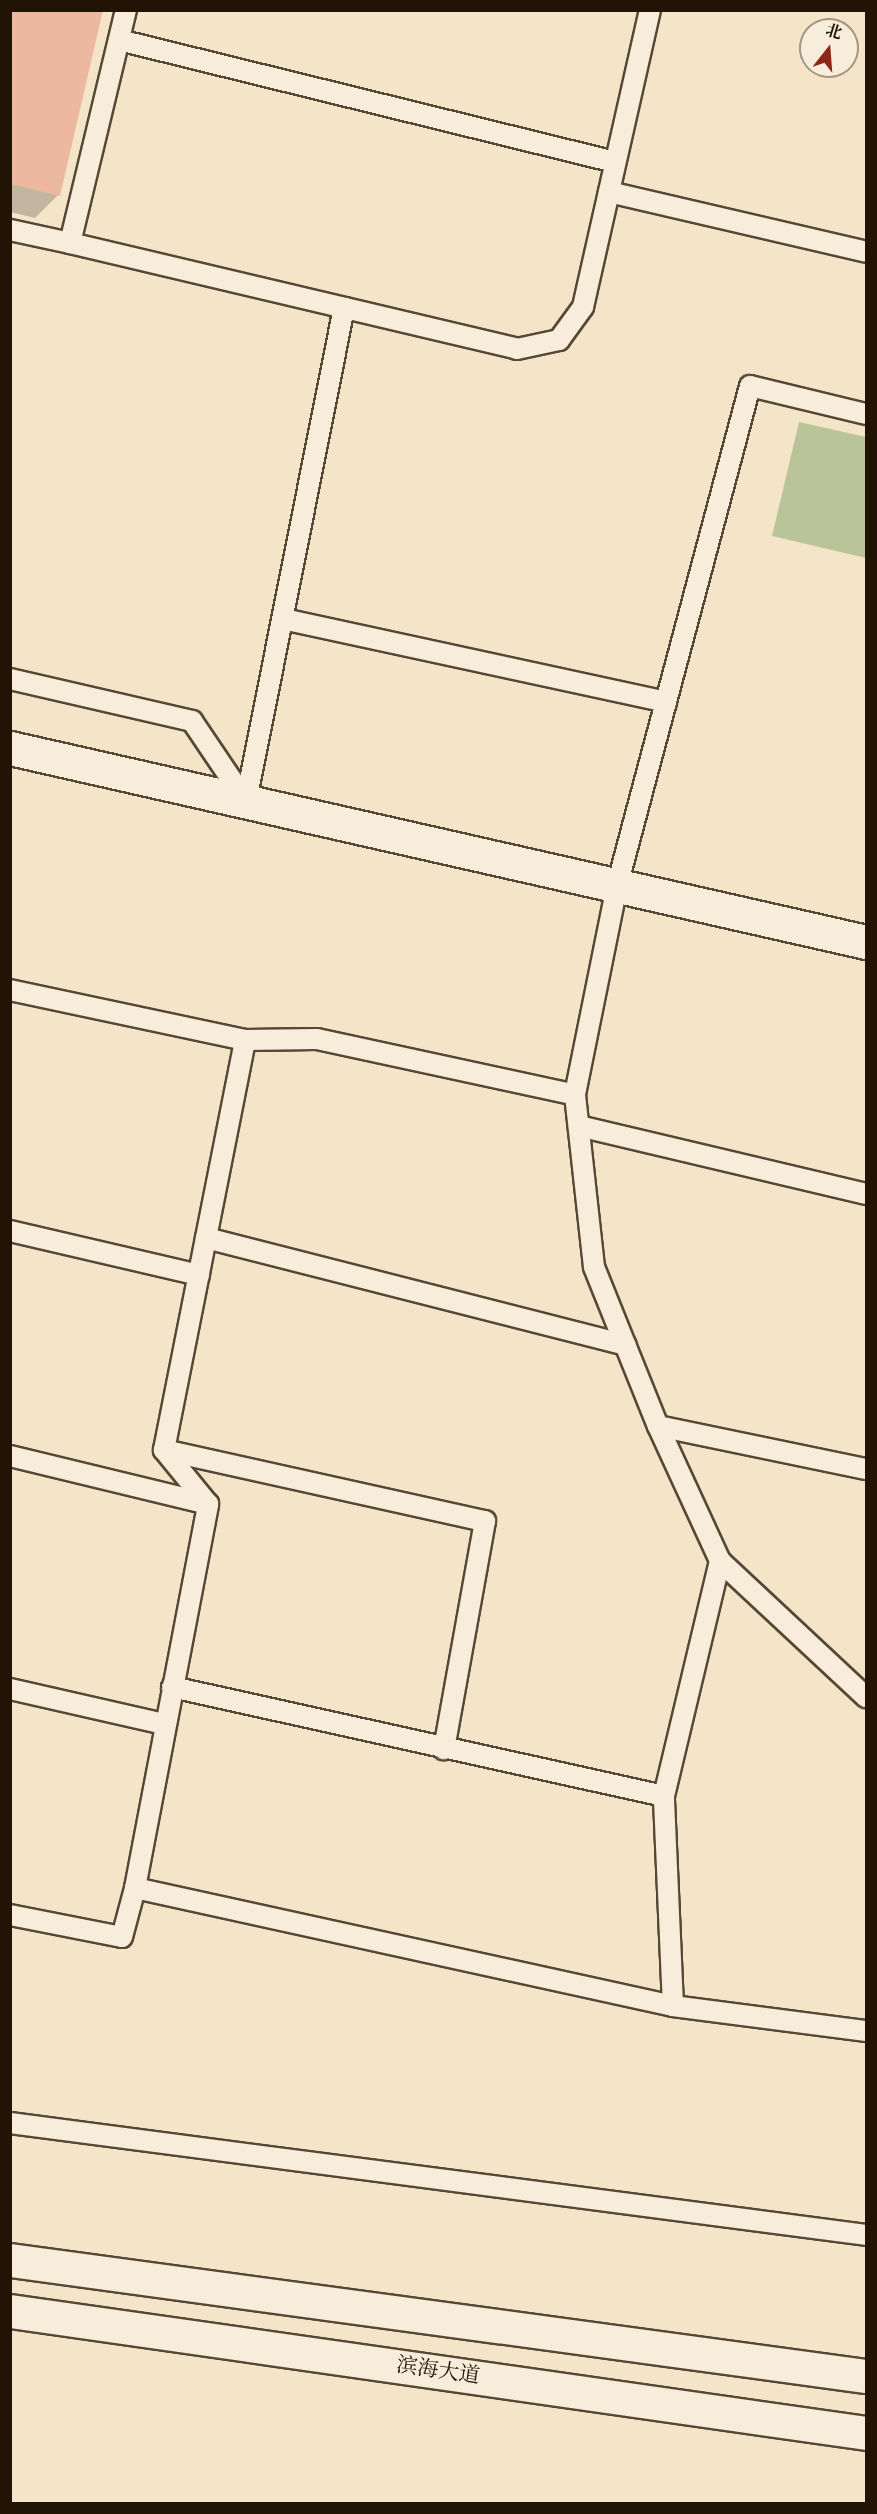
<!DOCTYPE html>
<meta charset="utf-8">
<style>
body{margin:0}
#map{position:relative;width:877px;height:2514px;overflow:hidden;background:#f4e4c8;font-family:"IM FELL English","Noto Serif SC",serif}
div>[style]{position:absolute}
[style*='--x']{left:calc(var(--x)*1px);top:calc(var(--y)*1px);width:calc(var(--w)*1px);rotate:calc(var(--a)*1deg)}
.green>*{inset:0;background:#b9c598}
.shadow>*{inset:0;background:#0003}
.building>*{inset:0;background:#ecb9a0}
.roads{filter:drop-shadow(2px 0 #564835) drop-shadow(-2px 0 #564835) drop-shadow(0 2px #564835) drop-shadow(0 -2px #564835)}
.lane>*{height:20px;margin:-10px;padding:0 10px;transform-origin:10px;border-radius:10px;background:#f8eddb}
.street>*{height:33px;margin:-16.5px;padding:0 16.5px;transform-origin:16.5px;border-radius:16.5px;background:#f8eddb}
.secondary>*{height:33px;margin:-16.5px;padding:0 16.5px;transform-origin:16.5px;border-radius:16.5px;background:#f8eddb}
span{translate:-50% -50%;white-space:nowrap;text-align:center;line-height:1.15;-webkit-text-stroke:4.5px #f8eddb;paint-order:stroke}
.street-label{font-size:21px;color:#221404}
.frame{position:absolute;inset:0;border:12px solid #221404;pointer-events:none}
.north{position:absolute;left:799px;top:18px;width:60px;height:60px;box-sizing:border-box;background:#f8eddb;border:2px solid #a29685;border-radius:50%;rotate:17deg;font-size:16px;font-weight:700;line-height:24px;text-align:center;color:#221404}
.north::after{content:'';display:block;margin:auto;width:21px;height:27px;background:#8f2418;clip-path:polygon(50% 0,100% 100%,50% 72%,0 100%)}
</style>
<div id="map">
<div class="green">
<i style="clip-path:polygon(799px 422px,866px 437px,866px 558px,772px 536px)"></i>
</div>
<div class="shadow">
<i style="clip-path:polygon(10px 10px,58px 195px,35px 218px,10px 212px)"></i>
</div>
<div class="building">
<i style="clip-path:polygon(10px 10px,103px 10px,60px 196px,10px 184px)"></i>
</div>
<div class="roads">
<div class="lane">
<i style="--x:119;--y:40;--w:511;--a:13.82"></i>
<i style="--x:609;--y:192;--w:264;--a:13.1"></i>
<i style="--x:10;--y:230;--w:61;--a:12.2"></i>
<i style="--x:70;--y:243;--w:240;--a:-76.5"></i>
<i style="--x:70;--y:243;--w:459;--a:13.3"></i>
<i style="--x:517;--y:349;--w:43;--a:-12.1"></i>
<i style="--x:559;--y:340;--w:41;--a:-54"></i>
<i style="--x:583;--y:307;--w:304;--a:-77.3"></i>
<i style="--x:866;--y:414;--w:119;--a:-166.4"></i>
<i style="--x:750;--y:386;--w:517;--a:104.9"></i>
<i style="--x:617;--y:886;--w:213;--a:101.4"></i>
<i style="--x:575;--y:1095;--w:173;--a:83.7"></i>
<i style="--x:594;--y:1267;--w:171;--a:68.1"></i>
<i style="--x:658;--y:1426;--w:149;--a:65.3"></i>
<i style="--x:720;--y:1561;--w:200;--a:43"></i>
<i style="--x:283;--y:619;--w:392;--a:12.2"></i>
<i style="--x:10;--y:679;--w:187;--a:13"></i>
<i style="--x:192;--y:721;--w:97;--a:56"></i>
<i style="--x:246;--y:801;--w:503;--a:-78.76"></i>
<i style="--x:10;--y:990;--w:240;--a:12"></i>
<i style="--x:579;--y:1126;--w:295;--a:13.3"></i>
<i style="--x:10;--y:1231;--w:194;--a:13.1"></i>
<i style="--x:206;--y:1238;--w:433;--a:14.3"></i>
<i style="--x:658;--y:1426;--w:212;--a:11.7"></i>
<i style="--x:164;--y:1450;--w:329;--a:12.5"></i>
<i style="--x:485;--y:1521;--w:232;--a:100.2"></i>
<i style="--x:10;--y:1456;--w:204;--a:13.6"></i>
<i style="--x:172;--y:1687;--w:504;--a:12.49"></i>
<i style="--x:10;--y:1689;--w:158;--a:12.8"></i>
<i style="--x:135;--y:1888;--w:391;--a:-79.2"></i>
<i style="--x:208;--y:1504;--w:70;--a:-129.2"></i>
<i style="--x:164;--y:1450;--w:418;--a:-78.8"></i>
<i style="--x:245;--y:1040;--w:72;--a:-0.8"></i>
<i style="--x:317;--y:1039;--w:264;--a:12.2"></i>
<i style="--x:10;--y:1915;--w:114;--a:11.1"></i>
<i style="--x:122;--y:1937;--w:51;--a:-75.1"></i>
<i style="--x:135;--y:1888;--w:551;--a:12.37"></i>
<i style="--x:673;--y:2006;--w:195;--a:7.4"></i>
<i style="--x:673;--y:2006;--w:210;--a:-92.5"></i>
<i style="--x:664;--y:1796;--w:242;--a:-76.6"></i>
<i style="--x:10;--y:2123;--w:863;--a:7.45"></i>
</div>
<div class="street">
<i style="--x:10;--y:748;--w:878;--a:12.77"></i>
</div>
<div class="secondary">
<i style="--x:10;--y:2260;--w:864;--a:7.72"></i>
<i style="--x:10;--y:2311;--w:865;--a:8.11"></i>
</div>
</div>
<div class="street-label">
<span style="left:438px;top:2372px;rotate:8deg">滨海大道</span>
</div>
<div class="frame"></div>
<div class="north">北</div>
</div>
